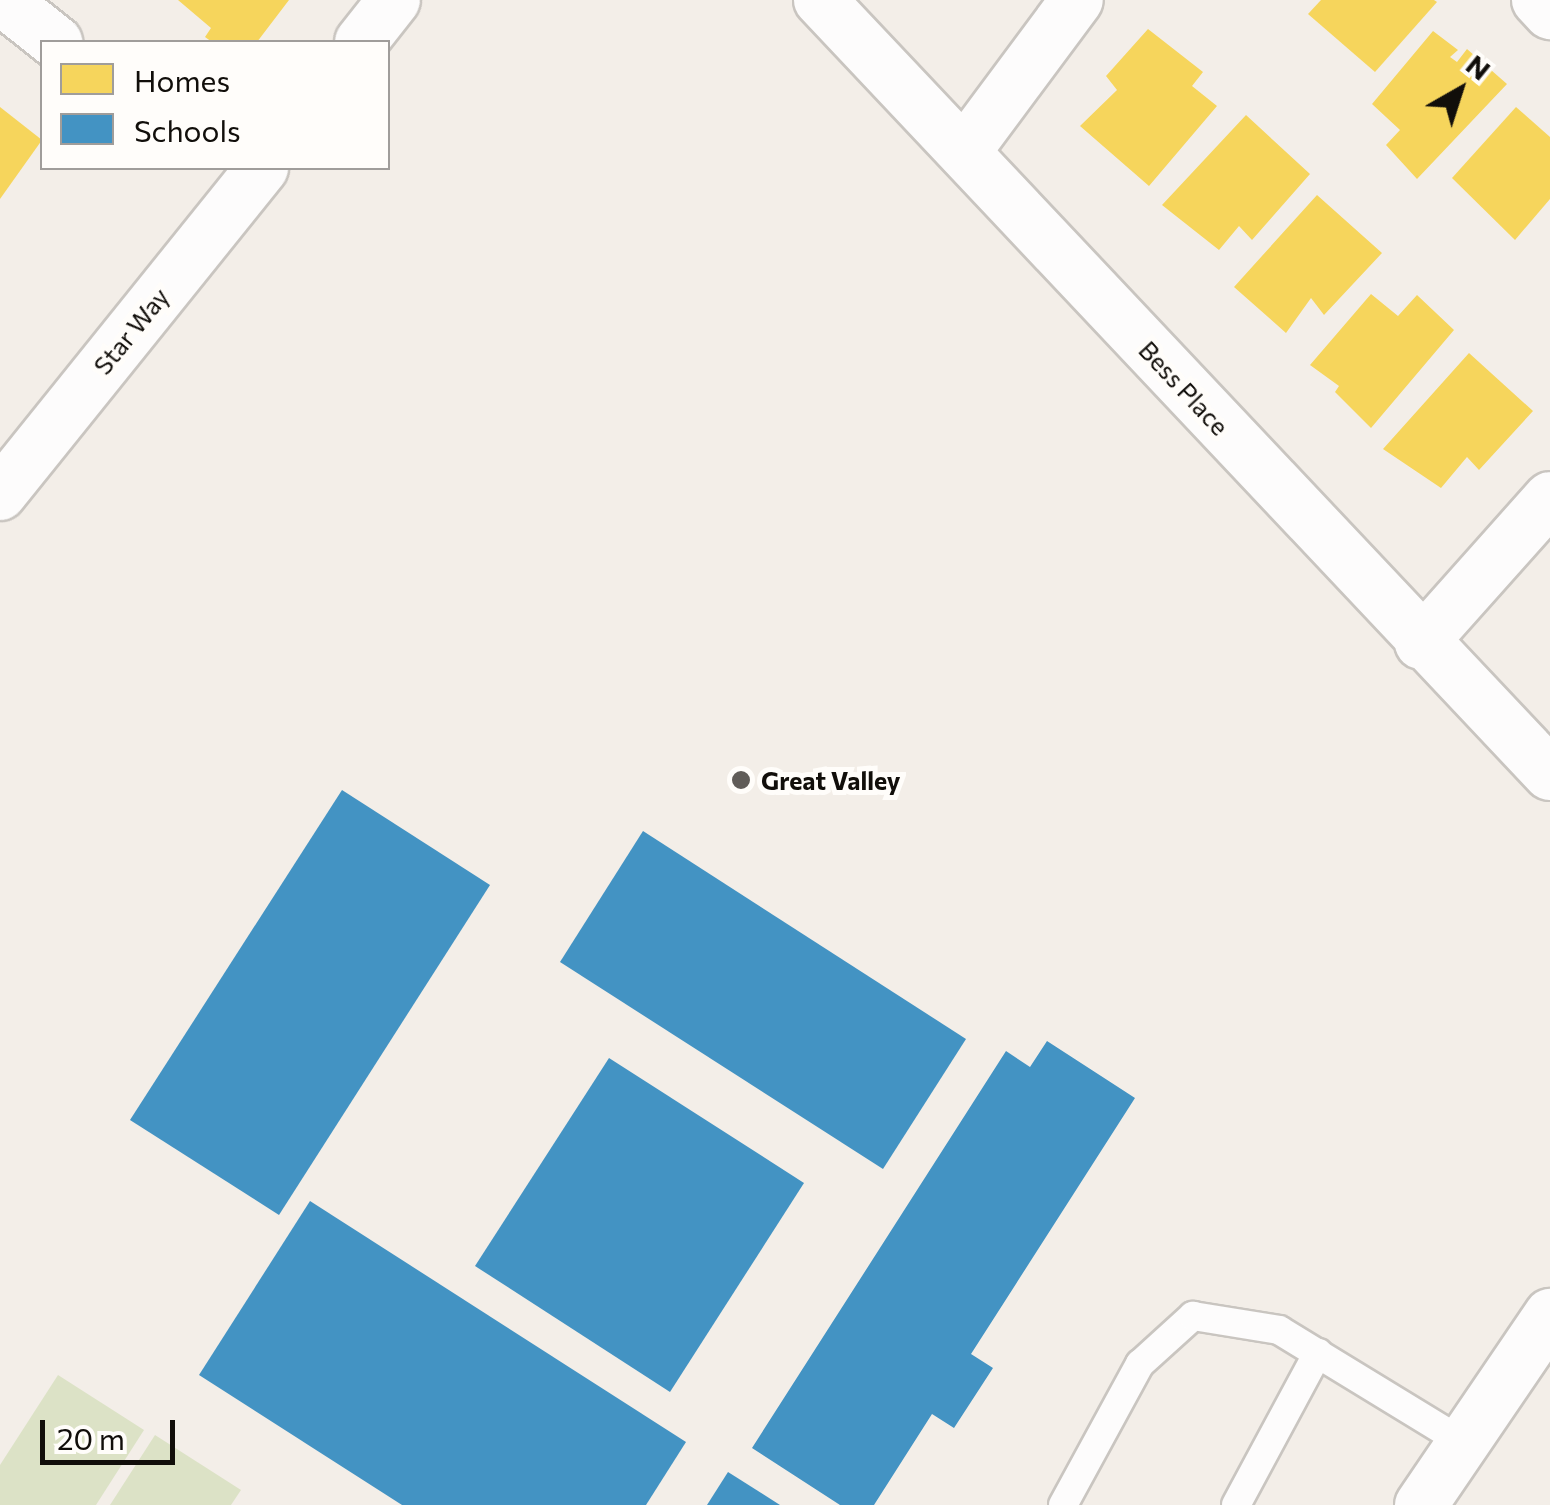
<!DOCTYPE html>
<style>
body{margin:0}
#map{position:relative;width:1550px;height:1505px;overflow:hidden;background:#f3eee8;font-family:Commissioner,sans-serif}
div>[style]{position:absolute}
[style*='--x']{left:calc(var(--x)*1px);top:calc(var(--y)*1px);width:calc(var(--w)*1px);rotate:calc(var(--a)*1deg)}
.green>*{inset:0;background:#dce2c6}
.homes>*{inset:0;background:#f6d55c}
.schools>*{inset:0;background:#4393c3}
.roads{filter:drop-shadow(2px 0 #c9c5c0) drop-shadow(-2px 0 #c9c5c0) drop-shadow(0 2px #c9c5c0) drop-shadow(0 -2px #c9c5c0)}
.lane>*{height:28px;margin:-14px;padding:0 14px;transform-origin:14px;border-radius:14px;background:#fdfcfc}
.street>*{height:52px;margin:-26px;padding:0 26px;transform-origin:26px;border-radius:26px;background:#fdfcfc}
.dots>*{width:28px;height:28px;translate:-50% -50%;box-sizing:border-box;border:5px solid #fffdfa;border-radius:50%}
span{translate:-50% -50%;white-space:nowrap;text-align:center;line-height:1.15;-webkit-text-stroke:10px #fffdfa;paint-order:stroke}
.street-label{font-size:25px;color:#110e0a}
.poi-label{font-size:25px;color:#110e0a;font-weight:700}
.left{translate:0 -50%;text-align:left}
.legend{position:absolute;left:40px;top:40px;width:350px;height:130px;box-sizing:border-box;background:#fffdfa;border:2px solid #a09d9a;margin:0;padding:12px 18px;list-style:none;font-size:30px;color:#110e0a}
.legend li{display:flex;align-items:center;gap:20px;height:50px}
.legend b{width:50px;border:2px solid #a09d9a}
.north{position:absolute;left:1410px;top:40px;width:100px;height:100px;-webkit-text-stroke:8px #fffdfa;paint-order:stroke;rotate:39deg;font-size:28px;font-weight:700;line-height:40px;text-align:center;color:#110e0a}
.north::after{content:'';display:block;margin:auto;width:35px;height:45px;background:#110e0a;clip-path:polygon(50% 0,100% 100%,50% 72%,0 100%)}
.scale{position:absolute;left:40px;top:1420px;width:135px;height:45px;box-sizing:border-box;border:5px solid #110e0a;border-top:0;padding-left:12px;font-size:30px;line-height:35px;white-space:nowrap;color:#110e0a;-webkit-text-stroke:8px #fffdfa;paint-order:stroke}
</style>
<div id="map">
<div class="green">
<i style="clip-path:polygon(58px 1375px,144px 1430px,96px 1505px,0 1505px,0 1465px)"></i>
<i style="clip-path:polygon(155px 1435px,241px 1490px,231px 1505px,110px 1505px)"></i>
</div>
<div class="homes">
<i style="clip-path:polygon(178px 0,289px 0,257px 42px,212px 42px,205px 37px,211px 28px)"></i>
<i style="clip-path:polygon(1321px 0,1434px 0,1437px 2px,1375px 72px,1308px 14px)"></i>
<i style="clip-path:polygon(1148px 29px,1203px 72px,1192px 86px,1217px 106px,1149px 186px,1080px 126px,1117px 90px,1106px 76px)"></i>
<i style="clip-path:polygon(1433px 31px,1458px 50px,1450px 57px,1457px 62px,1467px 49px,1507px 84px,1417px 179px,1386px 145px,1400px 130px,1372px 104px)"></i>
<i style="clip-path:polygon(0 107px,42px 140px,0 199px)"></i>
<i style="clip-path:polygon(1516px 107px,1550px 137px,1550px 199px,1515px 240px,1452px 178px)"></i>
<i style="clip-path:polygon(1246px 115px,1310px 174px,1252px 240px,1239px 226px,1219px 250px,1162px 205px)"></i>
<i style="clip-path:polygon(1317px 195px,1382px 253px,1324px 315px,1311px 298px,1286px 333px,1234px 287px)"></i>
<i style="clip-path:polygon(1371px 294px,1398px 316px,1417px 295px,1454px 330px,1371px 428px,1335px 392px,1339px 386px,1310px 365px)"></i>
<i style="clip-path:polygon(1469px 353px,1533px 411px,1479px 470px,1467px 457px,1441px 488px,1383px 449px)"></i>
</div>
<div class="schools">
<i style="clip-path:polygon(342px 790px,490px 885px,279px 1215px,130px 1120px)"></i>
<i style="clip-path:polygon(643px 831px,966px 1039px,883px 1169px,560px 962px)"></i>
<i style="clip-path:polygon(1047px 1041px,1135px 1098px,971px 1354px,993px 1368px,954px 1428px,932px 1414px,874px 1505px,840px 1505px,752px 1448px,1006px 1051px,1030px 1067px)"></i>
<i style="clip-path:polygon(609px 1058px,804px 1183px,670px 1392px,475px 1266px)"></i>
<i style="clip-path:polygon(310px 1201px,686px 1442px,646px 1505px,402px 1505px,199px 1375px)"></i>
<i style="clip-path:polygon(728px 1472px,780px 1505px,707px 1505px)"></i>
</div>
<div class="roads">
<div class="lane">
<i style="--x:1063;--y:1505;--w:161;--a:-61.4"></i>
<i style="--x:1140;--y:1364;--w:72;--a:-42.2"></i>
<i style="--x:1193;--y:1316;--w:87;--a:9.2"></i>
<i style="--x:1279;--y:1330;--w:213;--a:31.4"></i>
<i style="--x:1236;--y:1505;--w:173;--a:-61.7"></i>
</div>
<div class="street">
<i style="--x:3;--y:0;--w:68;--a:38.4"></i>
<i style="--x:820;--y:0;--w:1064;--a:46.68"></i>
<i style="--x:1538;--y:0;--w:18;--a:47"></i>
<i style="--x:361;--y:42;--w:53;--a:-51.8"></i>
<i style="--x:964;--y:152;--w:189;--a:-53.4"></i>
<i style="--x:0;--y:494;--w:418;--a:-51.2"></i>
<i style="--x:1421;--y:643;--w:194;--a:-48.3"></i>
<i style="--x:1421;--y:1505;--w:230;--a:-55.8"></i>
</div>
</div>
<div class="dots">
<i style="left:741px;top:780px;background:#605c58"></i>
</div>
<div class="street-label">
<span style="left:131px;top:331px;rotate:-51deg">Star Way</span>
<span style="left:1184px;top:388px;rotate:47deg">Bess Place</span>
</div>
<div class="poi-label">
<span class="left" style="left:761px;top:780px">Great Valley</span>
</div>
<ul class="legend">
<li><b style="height:28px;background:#f6d55c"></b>Homes</li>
<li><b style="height:28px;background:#4393c3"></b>Schools</li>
</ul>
<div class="north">N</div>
<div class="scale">20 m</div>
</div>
